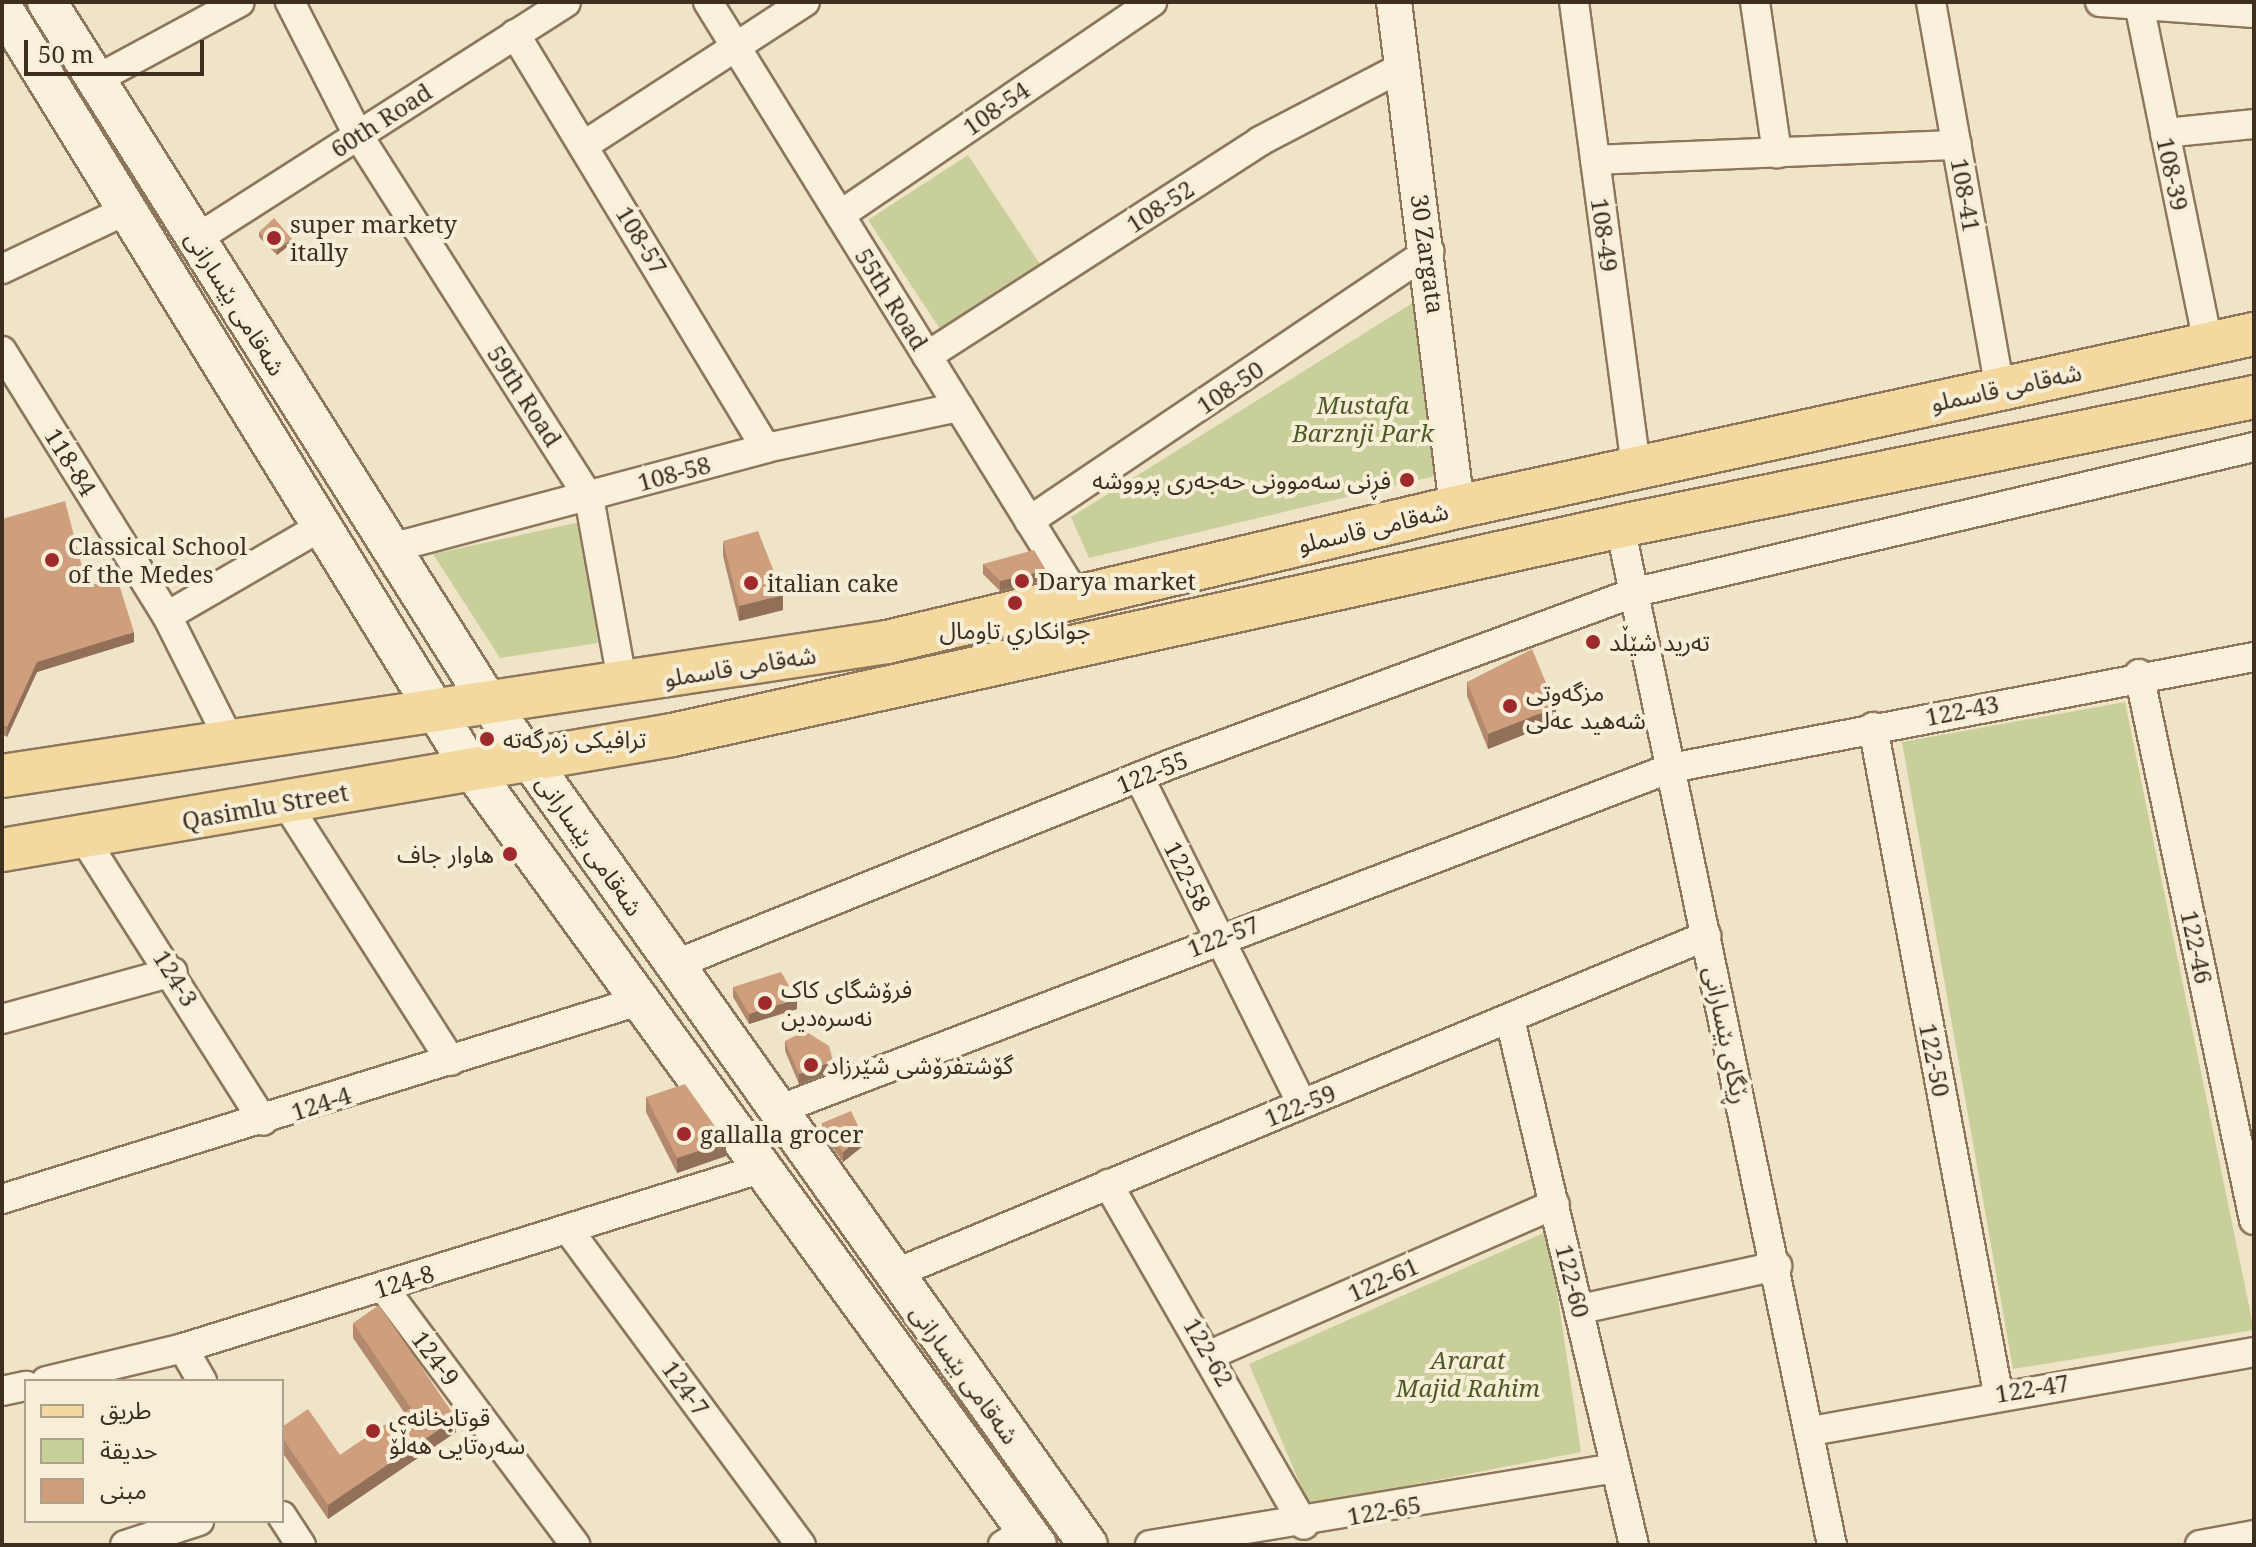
<!DOCTYPE html>
<meta charset="utf-8">
<style>
body{margin:0}
#map{position:relative;width:2256px;height:1547px;overflow:hidden;background:#f0e4c8;font-family:"Noto Serif","Noto Sans Arabic",serif}
div>[style]{position:absolute}
[style*='--x']{left:calc(var(--x)*1px);top:calc(var(--y)*1px);width:calc(var(--w)*1px);rotate:calc(var(--a)*1deg)}
.green>*{inset:0;background:#c9cf9b}
.roads{filter:drop-shadow(2px 0 #8d765c) drop-shadow(-2px 0 #8d765c) drop-shadow(0 2px #8d765c) drop-shadow(0 -2px #8d765c)}
.minor>*{height:28px;margin:-14px;padding:0 14px;transform-origin:14px;border-radius:14px;background:#faf1dc}
.tertiary>*{height:34px;margin:-17px;padding:0 17px;transform-origin:17px;border-radius:17px;background:#faf1dc}
.secondary>*{height:38px;margin:-19px;padding:0 19px;transform-origin:19px;border-radius:19px;background:#faf1dc}
.primary>*{height:42px;margin:-21px;padding:0 21px;transform-origin:21px;border-radius:21px;background:#f3d9a0}
.wall>*{inset:0;background:#b2896c}
.shaded-wall>*{inset:0;background:#916f58}
.building>*{inset:0;background:#cf9f7d}
.dots>*{width:22px;height:22px;translate:-50% -50%;box-sizing:border-box;border:4px solid #f7eed8;border-radius:50%}
span{translate:-50% -50%;white-space:nowrap;text-align:center;line-height:1.15;-webkit-text-stroke:8px #f7eed8;paint-order:stroke}
.street-label{font-size:24px;color:#3d2e20}
.poi-label{font-size:24px;color:#3d2e20}
.left{translate:0 -50%;text-align:left}
.right{translate:-100% -50%;text-align:right}
.park-label{font-size:24px;color:#4d5a26;font-style:italic}
.frame{position:absolute;inset:0;border:4px solid #3d2e20;pointer-events:none}
.legend{position:absolute;left:24px;top:1379px;width:260px;height:144px;box-sizing:border-box;background:#f7eed8;border:2px solid #ada18e;margin:0;padding:10px 14px;list-style:none;font-size:24px;color:#3d2e20}
.legend li{display:flex;align-items:center;gap:16px;height:40px}
.legend b{width:40px;border:2px solid #ada18e}
.scale{position:absolute;left:24px;top:40px;width:180px;height:36px;box-sizing:border-box;border:4px solid #3d2e20;border-top:0;padding-left:10px;font-size:24px;line-height:28px;white-space:nowrap;color:#3d2e20;-webkit-text-stroke:6px #f7eed8;paint-order:stroke}
</style>
<div id="map">
<div class="green">
<i style="clip-path:polygon(968px 155px,1042px 267px,942px 332px,868px 220px)"></i>
<i style="clip-path:polygon(1419px 299px,1444px 474px,1089px 558px,1071px 517px)"></i>
<i style="clip-path:polygon(580px 522px,598px 643px,500px 658px,433px 554px)"></i>
<i style="clip-path:polygon(2125px 702px,2254px 1330px,2013px 1369px,1902px 742px)"></i>
<i style="clip-path:polygon(1548px 1231px,1581px 1452px,1309px 1505px,1249px 1364px)"></i>
</div>
<div class="roads">
<div class="minor">
<i style="--x:290;--y:2;--w:149;--a:62.9"></i>
<i style="--x:358;--y:135;--w:429;--a:57.5"></i>
<i style="--x:589;--y:497;--w:192;--a:79.8"></i>
<i style="--x:708;--y:2;--w:699;--a:58.22"></i>
<i style="--x:1574;--y:2;--w:470;--a:82.4"></i>
<i style="--x:1755;--y:2;--w:153;--a:81.7"></i>
<i style="--x:1931;--y:2;--w:392;--a:79.9"></i>
<i style="--x:2100;--y:2;--w:154;--a:4.1"></i>
<i style="--x:2139;--y:4;--w:347;--a:78.5"></i>
<i style="--x:515;--y:34;--w:484;--a:58.8"></i>
<i style="--x:97;--y:79;--w:162;--a:-28.3"></i>
<i style="--x:2165;--y:133;--w:89;--a:-5.8"></i>
<i style="--x:586;--y:144;--w:261;--a:-33"></i>
<i style="--x:1595;--y:160;--w:362;--a:-2.4"></i>
<i style="--x:840;--y:215;--w:378;--a:-34.3"></i>
<i style="--x:196;--y:239;--w:439;--a:-32.6"></i>
<i style="--x:2;--y:269;--w:140;--a:-25.3"></i>
<i style="--x:2;--y:351;--w:312;--a:58.1"></i>
<i style="--x:167;--y:616;--w:140;--a:63.3"></i>
<i style="--x:927;--y:356;--w:396;--a:-32.8"></i>
<i style="--x:1260;--y:141;--w:158;--a:-27.5"></i>
<i style="--x:1029;--y:521;--w:483;--a:-34"></i>
<i style="--x:1620;--y:526;--w:1041;--a:78.25"></i>
<i style="--x:391;--y:548;--w:388;--a:-14.9"></i>
<i style="--x:766;--y:448;--w:197;--a:-12"></i>
<i style="--x:167;--y:616;--w:181;--a:-30.1"></i>
<i style="--x:2139;--y:674;--w:558;--a:78.11"></i>
<i style="--x:1873;--y:727;--w:678;--a:79.37"></i>
<i style="--x:1139;--y:777;--w:365;--a:63.5"></i>
<i style="--x:286;--y:803;--w:306;--a:57.4"></i>
<i style="--x:83;--y:837;--w:336;--a:57.6"></i>
<i style="--x:674;--y:965;--w:536;--a:-22.02"></i>
<i style="--x:1171;--y:764;--w:496;--a:-20.3"></i>
<i style="--x:1636;--y:592;--w:635;--a:-13.2"></i>
<i style="--x:2;--y:1019;--w:177;--a:-15.4"></i>
<i style="--x:1510;--y:1019;--w:540;--a:76.74"></i>
<i style="--x:778;--y:1110;--w:956;--a:-20.96"></i>
<i style="--x:1671;--y:768;--w:593;--a:-10.78"></i>
<i style="--x:1108;--y:1184;--w:393;--a:60.1"></i>
<i style="--x:2;--y:1199;--w:667;--a:-17.27"></i>
<i style="--x:570;--y:1232;--w:389;--a:53.6"></i>
<i style="--x:894;--y:1274;--w:880;--a:-22.6"></i>
<i style="--x:383;--y:1287;--w:322;--a:53.3"></i>
<i style="--x:1581;--y:1309;--w:201;--a:-12.4"></i>
<i style="--x:183;--y:1348;--w:38;--a:60"></i>
<i style="--x:1212;--y:1354;--w:374;--a:-23.6"></i>
<i style="--x:46;--y:1381;--w:141;--a:-13.5"></i>
<i style="--x:183;--y:1348;--w:604;--a:-17.24"></i>
<i style="--x:2;--y:1391;--w:25;--a:-12"></i>
<i style="--x:1811;--y:1431;--w:450;--a:-10.1"></i>
<i style="--x:282;--y:1516;--w:35;--a:57"></i>
<i style="--x:125;--y:1545;--w:78;--a:-18"></i>
<i style="--x:1003;--y:1545;--w:27;--a:-33"></i>
<i style="--x:1150;--y:1545;--w:472;--a:-9.4"></i>
<i style="--x:2200;--y:1545;--w:55;--a:-10.5"></i>
</div>
<div class="tertiary">
<i style="--x:1394;--y:2;--w:509;--a:82.89"></i>
</div>
<div class="secondary">
<i style="--x:47;--y:2;--w:829;--a:57.77"></i>
<i style="--x:489;--y:703;--w:1033;--a:54.57"></i>
<i style="--x:2;--y:7;--w:896;--a:58.37"></i>
<i style="--x:472;--y:770;--w:959;--a:53.91"></i>
</div>
<div class="primary">
<i style="--x:2;--y:776;--w:895;--a:-8.61"></i>
<i style="--x:887;--y:642;--w:586;--a:-13.32"></i>
<i style="--x:1457;--y:507;--w:816;--a:-12.25"></i>
<i style="--x:2;--y:850;--w:680;--a:-9.74"></i>
<i style="--x:672;--y:735;--w:982;--a:-12.41"></i>
<i style="--x:1631;--y:524;--w:636;--a:-11.52"></i>
</div>
</div>
<div class="wall">
<i style="clip-path:polygon(259px 232px,292px 243px,277px 255px,259px 237px)"></i>
<i style="clip-path:polygon(2px 519px,87px 586px,134px 642px,37px 672px,7px 737px,2px 734px)"></i>
<i style="clip-path:polygon(723px 541px,783px 610px,739px 621px,723px 556px)"></i>
<i style="clip-path:polygon(983px 564px,1046px 580px,1000px 591px,983px 574px)"></i>
<i style="clip-path:polygon(1467px 682px,1556px 722px,1488px 749px,1467px 696px)"></i>
<i style="clip-path:polygon(733px 987px,797px 1009px,749px 1024px,733px 997px)"></i>
<i style="clip-path:polygon(785px 1041px,833px 1071px,799px 1084px,785px 1051px)"></i>
<i style="clip-path:polygon(646px 1097px,726px 1156px,677px 1173px,646px 1112px)"></i>
<i style="clip-path:polygon(822px 1123px,863px 1146px,843px 1162px,822px 1133px)"></i>
<i style="clip-path:polygon(353px 1323px,456px 1432px,328px 1519px,282px 1452px,282px 1427px,340px 1455px,404px 1412px,353px 1338px)"></i>
</div>
<div class="shaded-wall">
<i style="clip-path:polygon(292px 239px,292px 243px,277px 255px,277px 250px)"></i>
<i style="clip-path:polygon(1046px 570px,1046px 580px,1000px 591px,1000px 581px)"></i>
<i style="clip-path:polygon(783px 595px,783px 610px,739px 621px,739px 606px)"></i>
<i style="clip-path:polygon(134px 632px,134px 642px,37px 672px,7px 737px,7px 727px,37px 662px)"></i>
<i style="clip-path:polygon(1556px 707px,1556px 722px,1488px 749px,1488px 734px)"></i>
<i style="clip-path:polygon(797px 999px,797px 1009px,749px 1024px,749px 1014px)"></i>
<i style="clip-path:polygon(833px 1061px,833px 1071px,799px 1084px,799px 1074px)"></i>
<i style="clip-path:polygon(863px 1136px,863px 1146px,843px 1162px,843px 1152px)"></i>
<i style="clip-path:polygon(726px 1142px,726px 1156px,677px 1173px,677px 1158px)"></i>
<i style="clip-path:polygon(456px 1418px,456px 1432px,328px 1519px,328px 1505px)"></i>
</div>
<div class="building">
<i style="clip-path:polygon(274px 218px,292px 239px,277px 250px,259px 232px)"></i>
<i style="clip-path:polygon(65px 501px,87px 586px,117px 578px,134px 632px,37px 662px,7px 727px,2px 724px,2px 519px)"></i>
<i style="clip-path:polygon(758px 531px,783px 595px,739px 606px,723px 541px)"></i>
<i style="clip-path:polygon(1034px 550px,1046px 570px,1000px 581px,983px 564px)"></i>
<i style="clip-path:polygon(1532px 649px,1556px 707px,1488px 734px,1467px 682px)"></i>
<i style="clip-path:polygon(781px 972px,797px 999px,749px 1014px,733px 987px)"></i>
<i style="clip-path:polygon(805px 1031px,829px 1046px,833px 1061px,799px 1074px,785px 1041px)"></i>
<i style="clip-path:polygon(685px 1084px,726px 1142px,677px 1158px,646px 1097px)"></i>
<i style="clip-path:polygon(851px 1111px,863px 1136px,843px 1152px,822px 1123px)"></i>
<i style="clip-path:polygon(379px 1305px,456px 1418px,328px 1505px,282px 1437px,282px 1427px,308px 1409px,340px 1455px,411px 1408px,353px 1323px)"></i>
</div>
<div class="dots">
<i style="left:274px;top:238px;background:#9e2a2b"></i>
<i style="left:1407px;top:480px;background:#9e2a2b"></i>
<i style="left:52px;top:560px;background:#9e2a2b"></i>
<i style="left:1022px;top:581px;background:#9e2a2b"></i>
<i style="left:751px;top:583px;background:#9e2a2b"></i>
<i style="left:1015px;top:603px;background:#9e2a2b"></i>
<i style="left:1593px;top:642px;background:#9e2a2b"></i>
<i style="left:1510px;top:706px;background:#9e2a2b"></i>
<i style="left:487px;top:739px;background:#9e2a2b"></i>
<i style="left:510px;top:854px;background:#9e2a2b"></i>
<i style="left:765px;top:1003px;background:#9e2a2b"></i>
<i style="left:811px;top:1065px;background:#9e2a2b"></i>
<i style="left:684px;top:1134px;background:#9e2a2b"></i>
<i style="left:373px;top:1431px;background:#9e2a2b"></i>
</div>
<div class="street-label">
<span style="left:996px;top:108px;rotate:-35deg">108-54</span>
<span style="left:381px;top:120px;rotate:-33deg">60th Road</span>
<span style="left:2173px;top:174px;rotate:78deg">108-39</span>
<span style="left:1966px;top:195px;rotate:80deg">108-41</span>
<span style="left:1160px;top:206px;rotate:-33deg">108-52</span>
<span style="left:1605px;top:235px;rotate:82deg">108-49</span>
<span style="left:642px;top:240px;rotate:59deg">108-57</span>
<span style="left:1428px;top:254px;rotate:82deg">30 Zargata</span>
<span style="left:892px;top:299px;rotate:58deg">55th Road</span>
<span style="left:236px;top:303px;rotate:58deg">شەقامی بێسارانی</span>
<span style="left:1230px;top:387px;rotate:-34deg">108-50</span>
<span style="left:2006px;top:387px;rotate:-12deg">شەقامی قاسملو</span>
<span style="left:525px;top:396px;rotate:57deg">59th Road</span>
<span style="left:71px;top:462px;rotate:58deg">118-84</span>
<span style="left:674px;top:473px;rotate:-15deg">108-58</span>
<span style="left:1373px;top:527px;rotate:-13deg">شەقامی قاسملو</span>
<span style="left:740px;top:666px;rotate:-9deg">شەقامی قاسملو</span>
<span style="left:1962px;top:710px;rotate:-11deg">122-43</span>
<span style="left:1152px;top:772px;rotate:-22deg">122-55</span>
<span style="left:265px;top:806px;rotate:-10deg">Qasimlu Street</span>
<span style="left:590px;top:845px;rotate:55deg">شەقامی بێسارانی</span>
<span style="left:1188px;top:876px;rotate:63deg">122-58</span>
<span style="left:1223px;top:936px;rotate:-21deg">122-57</span>
<span style="left:2197px;top:947px;rotate:78deg">122-46</span>
<span style="left:176px;top:978px;rotate:58deg">124-3</span>
<span style="left:1727px;top:1035px;rotate:78deg">ڕێگای بێسارانی</span>
<span style="left:1935px;top:1060px;rotate:79deg">122-50</span>
<span style="left:321px;top:1103px;rotate:-18deg">124-4</span>
<span style="left:1300px;top:1105px;rotate:-22deg">122-59</span>
<span style="left:1383px;top:1279px;rotate:-24deg">122-61</span>
<span style="left:404px;top:1281px;rotate:-17deg">124-8</span>
<span style="left:1573px;top:1281px;rotate:76deg">122-60</span>
<span style="left:1209px;top:1352px;rotate:60deg">122-62</span>
<span style="left:436px;top:1358px;rotate:53deg">124-9</span>
<span style="left:965px;top:1374px;rotate:54deg">شەقامی بێسارانی</span>
<span style="left:686px;top:1388px;rotate:54deg">124-7</span>
<span style="left:2032px;top:1388px;rotate:-9deg">122-47</span>
<span style="left:1384px;top:1510px;rotate:-10deg">122-65</span>
</div>
<div class="poi-label">
<span class="left" style="left:290px;top:238px">super markety<br>itally</span>
<span class="right" style="left:1391px;top:480px">فڕنی سەموونی حەجەری پرووشە</span>
<span class="left" style="left:68px;top:560px">Classical School<br>of the Medes</span>
<span class="left" style="left:1038px;top:581px">Darya market</span>
<span class="left" style="left:767px;top:583px">italian cake</span>
<span style="left:1015px;top:630px">جوانكاري تاومال</span>
<span class="left" style="left:1609px;top:642px">تەرید شێڵد</span>
<span class="left" style="left:1526px;top:706px">مزگەوتی<br>شەهید عەلی</span>
<span class="left" style="left:503px;top:739px">ترافیکی زەرگەتە</span>
<span class="right" style="left:494px;top:854px">هاوار جاف</span>
<span class="left" style="left:781px;top:1003px">فرۆشگای کاک<br>نەسرەدین</span>
<span class="left" style="left:827px;top:1065px">گۆشتفرۆشی شێرزاد</span>
<span class="left" style="left:700px;top:1134px">gallalla grocer</span>
<span class="left" style="left:389px;top:1431px">قوتابخانەی<br>سەرەتایی هەڵۆ</span>
</div>
<div class="park-label">
<span style="left:1363px;top:419px">Mustafa<br>Barznji Park</span>
<span style="left:1468px;top:1374px">Ararat<br>Majid Rahim</span>
</div>
<div class="frame"></div>
<ul class="legend">
<li><b style="height:10px;background:#f3d9a0"></b>طريق</li>
<li><b style="height:22px;background:#c9cf9b"></b>حديقة</li>
<li><b style="height:22px;background:#cf9f7d"></b>مبنى</li>
</ul>
<div class="scale">50 m</div>
</div>
